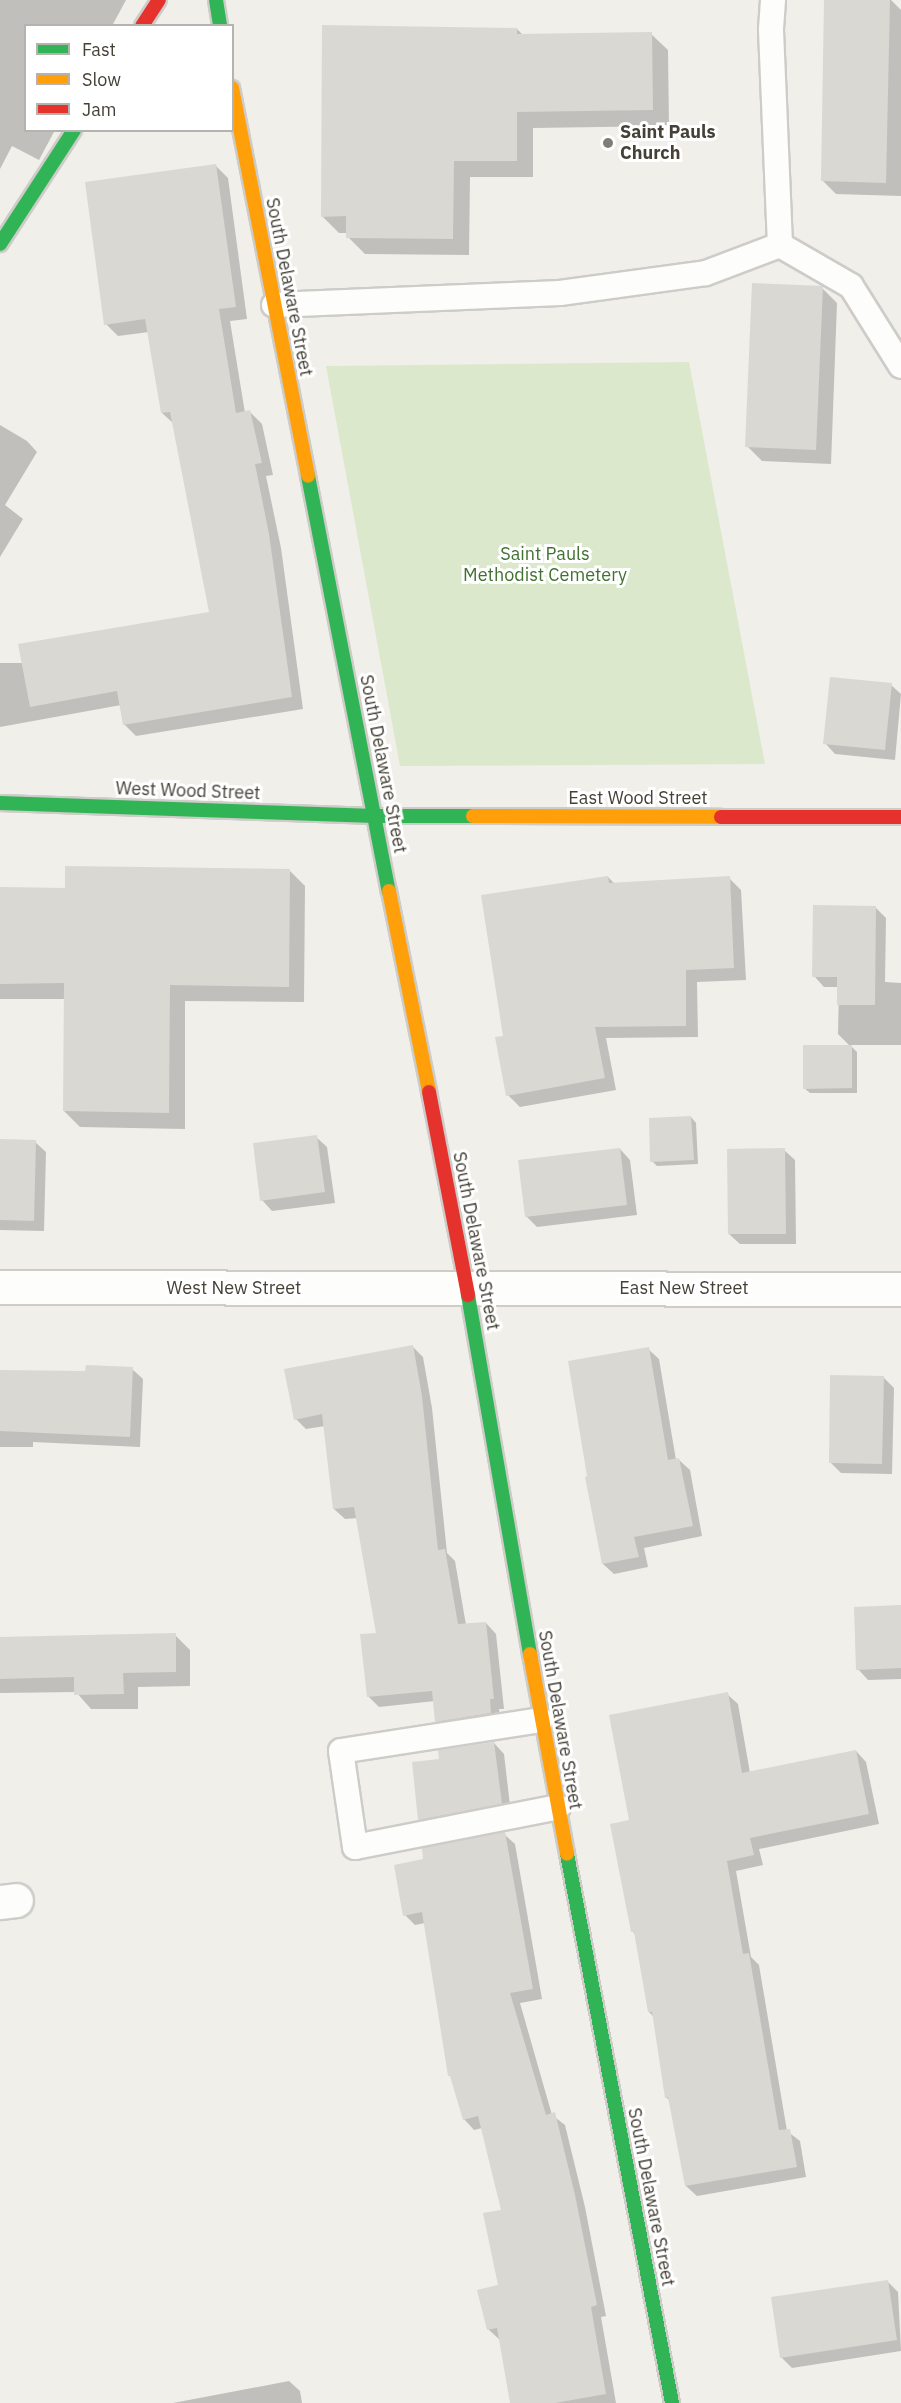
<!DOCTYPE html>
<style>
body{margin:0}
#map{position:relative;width:901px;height:2403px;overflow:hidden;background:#f0efea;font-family:"IBM Plex Sans",sans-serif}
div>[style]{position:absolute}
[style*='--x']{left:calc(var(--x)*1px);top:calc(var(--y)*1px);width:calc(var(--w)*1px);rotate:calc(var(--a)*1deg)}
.green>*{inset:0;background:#dbe8cc}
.shadow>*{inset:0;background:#0003}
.building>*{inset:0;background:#d9d8d3}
.roads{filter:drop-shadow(2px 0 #ceccc8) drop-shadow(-2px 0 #ceccc8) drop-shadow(0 2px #ceccc8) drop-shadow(0 -2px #ceccc8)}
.lane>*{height:24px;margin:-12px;padding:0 12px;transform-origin:12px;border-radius:12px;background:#fdfdfc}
.street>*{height:33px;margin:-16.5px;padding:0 16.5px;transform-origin:16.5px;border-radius:16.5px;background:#fdfdfc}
.fast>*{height:14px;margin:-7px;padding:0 7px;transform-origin:7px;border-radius:7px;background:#30b455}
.slow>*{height:14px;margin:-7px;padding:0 7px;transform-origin:7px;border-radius:7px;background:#ff9f0a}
.jam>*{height:14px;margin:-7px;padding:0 7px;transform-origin:7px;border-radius:7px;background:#e5322d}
.dots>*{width:16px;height:16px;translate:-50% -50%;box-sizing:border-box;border:3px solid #fff;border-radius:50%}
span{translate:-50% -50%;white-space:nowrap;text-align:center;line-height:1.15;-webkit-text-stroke:6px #fff;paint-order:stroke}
.poi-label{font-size:18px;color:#454137;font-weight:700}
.left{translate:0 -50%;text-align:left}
.street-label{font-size:18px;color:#454137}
.park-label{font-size:18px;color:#417130}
.legend{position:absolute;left:24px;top:24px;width:210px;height:108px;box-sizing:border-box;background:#fff;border:2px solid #b5b3af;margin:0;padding:8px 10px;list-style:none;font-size:18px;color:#454137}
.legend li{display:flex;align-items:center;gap:12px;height:30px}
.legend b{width:30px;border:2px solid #b5b3af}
</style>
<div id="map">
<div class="green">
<i style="clip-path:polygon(689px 362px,765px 764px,400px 766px,326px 366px)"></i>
</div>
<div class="shadow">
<i style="clip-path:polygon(0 0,126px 0,112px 26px,26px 26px,26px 130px,55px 130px,39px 160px,12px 146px,0 169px)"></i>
<i style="clip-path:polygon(826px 0,891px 0,901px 10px,901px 196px,836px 194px,822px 180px)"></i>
<i style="clip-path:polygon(517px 29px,523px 35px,651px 34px,668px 50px,669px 126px,533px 128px,533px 177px,470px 177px,469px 255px,365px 254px,348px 237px,348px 233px,339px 233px,322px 216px)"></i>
<i style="clip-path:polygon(216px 166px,228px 178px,247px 319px,230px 321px,245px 413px,250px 412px,262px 424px,273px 475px,266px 476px,281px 548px,303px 709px,136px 736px,124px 724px,121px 705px,0 727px,0 663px,24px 663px,211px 613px,174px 424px,162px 413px,149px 332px,118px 336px,106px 324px)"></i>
<i style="clip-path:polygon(822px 288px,837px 303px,831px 464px,762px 461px,747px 446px)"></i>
<i style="clip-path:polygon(0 425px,27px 441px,37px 452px,5px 505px,23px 519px,0 557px)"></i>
<i style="clip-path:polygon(891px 685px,901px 694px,895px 760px,835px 754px,825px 743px)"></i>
<i style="clip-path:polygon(289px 870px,305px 886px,304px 1002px,185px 1001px,185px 1129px,80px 1127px,64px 1111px,65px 999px,0 999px,0 889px,66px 889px)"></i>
<i style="clip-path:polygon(608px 877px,615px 884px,729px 878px,741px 890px,746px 980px,697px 982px,698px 1037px,606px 1038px,616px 1090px,520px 1107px,508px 1095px,505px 1037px)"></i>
<i style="clip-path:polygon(875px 907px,886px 918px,885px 982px,901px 983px,901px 1045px,850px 1045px,857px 1052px,857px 1093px,810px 1093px,804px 1088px,850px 1046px,838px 1034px,839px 987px,824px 987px,814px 976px)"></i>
<i style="clip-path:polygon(691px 1117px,696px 1123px,698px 1164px,657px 1166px,652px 1161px)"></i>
<i style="clip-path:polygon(316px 1137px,327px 1147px,335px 1203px,272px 1211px,262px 1200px)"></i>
<i style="clip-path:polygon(0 1140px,35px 1142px,46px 1152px,44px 1231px,0 1230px)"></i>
<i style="clip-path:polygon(620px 1149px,630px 1160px,637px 1215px,537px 1227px,526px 1216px)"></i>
<i style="clip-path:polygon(784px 1150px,795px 1160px,796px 1244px,740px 1244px,729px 1234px)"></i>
<i style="clip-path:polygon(412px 1346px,423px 1357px,432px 1408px,447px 1553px,455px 1561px,466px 1625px,486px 1623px,496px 1634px,504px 1709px,499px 1709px,501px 1723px,447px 1732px,437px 1721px,435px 1701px,379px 1707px,368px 1696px,378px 1634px,358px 1518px,345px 1519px,334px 1509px,325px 1426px,306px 1429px,296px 1419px)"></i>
<i style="clip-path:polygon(648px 1349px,659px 1359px,676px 1460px,679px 1460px,690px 1470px,702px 1536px,644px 1548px,648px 1567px,614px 1574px,603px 1564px)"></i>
<i style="clip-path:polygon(132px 1369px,143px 1379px,140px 1447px,33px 1442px,33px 1447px,0 1447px,0 1371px,87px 1372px)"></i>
<i style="clip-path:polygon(883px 1377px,894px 1388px,892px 1474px,841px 1473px,830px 1462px)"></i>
<i style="clip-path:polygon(901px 1607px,901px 1679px,868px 1680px,858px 1669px)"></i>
<i style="clip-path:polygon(175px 1635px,190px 1650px,190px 1686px,138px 1687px,138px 1709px,91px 1709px,76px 1692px,0 1693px,0 1639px)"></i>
<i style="clip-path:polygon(727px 1694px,738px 1704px,750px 1773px,856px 1751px,866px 1762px,879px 1824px,759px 1849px,763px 1865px,736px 1871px,751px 1957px,759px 1965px,787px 2131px,800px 2141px,806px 2177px,697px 2196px,686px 2186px,671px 2102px,666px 2097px,654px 2017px,649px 2012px,636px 1935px,633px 1932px,631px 1821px)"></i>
<i style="clip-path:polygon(494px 1743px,504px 1754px,511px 1814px,430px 1830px,420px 1819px,441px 1760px)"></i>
<i style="clip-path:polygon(504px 1834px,515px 1844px,542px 1999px,520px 2003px,552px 2115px,565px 2125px,585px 2207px,606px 2316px,601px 2317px,616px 2403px,511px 2403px,500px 2340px,488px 2329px,500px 2286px,502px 2211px,482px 2128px,474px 2130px,464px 2119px,425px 1923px,415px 1925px,405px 1915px,424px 1861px)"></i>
<i style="clip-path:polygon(888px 2282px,898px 2292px,901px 2351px,792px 2368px,781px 2357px)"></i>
<i style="clip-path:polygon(289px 2381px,300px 2391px,302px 2403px,173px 2403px)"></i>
</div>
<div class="building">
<i style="clip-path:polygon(824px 0,890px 0,886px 183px,821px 181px)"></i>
<i style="clip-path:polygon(322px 25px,517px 28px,517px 34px,652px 32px,653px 110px,517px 112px,517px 161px,454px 161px,453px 239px,346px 238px,346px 216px,321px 217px)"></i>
<i style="clip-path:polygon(216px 164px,236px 307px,219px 309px,236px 413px,250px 410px,262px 463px,255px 464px,269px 534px,292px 697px,123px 725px,117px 691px,30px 707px,18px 644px,209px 612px,170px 412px,161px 413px,145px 319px,104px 325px,85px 182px)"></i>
<i style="clip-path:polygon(752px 283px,823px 286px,816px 450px,745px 447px)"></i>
<i style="clip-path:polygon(830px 677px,892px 683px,885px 750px,823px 744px)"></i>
<i style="clip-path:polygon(65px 866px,290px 869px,289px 987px,170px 985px,169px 1113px,63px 1111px,64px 983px,0 984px,0 887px,65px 888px)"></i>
<i style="clip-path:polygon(608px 876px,609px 883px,730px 876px,734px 968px,686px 970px,686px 1026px,595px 1027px,605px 1078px,506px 1096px,495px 1037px,503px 1036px,481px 895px)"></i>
<i style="clip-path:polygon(813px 905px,876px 906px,875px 1005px,837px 1005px,837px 977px,812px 977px)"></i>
<i style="clip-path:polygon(803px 1045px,852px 1045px,852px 1088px,803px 1089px)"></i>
<i style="clip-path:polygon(691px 1116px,694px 1160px,650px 1162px,649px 1118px)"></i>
<i style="clip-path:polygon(317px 1135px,325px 1192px,260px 1201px,253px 1143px)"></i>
<i style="clip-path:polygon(0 1139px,36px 1140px,34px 1221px,0 1220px)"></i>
<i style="clip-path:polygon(620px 1148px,627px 1205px,525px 1217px,518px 1160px)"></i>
<i style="clip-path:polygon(785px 1148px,786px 1234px,728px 1234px,727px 1149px)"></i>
<i style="clip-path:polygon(413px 1345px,422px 1396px,438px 1550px,445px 1549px,458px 1624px,486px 1622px,494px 1699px,490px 1699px,491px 1713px,435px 1722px,432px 1691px,367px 1697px,360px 1634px,376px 1633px,354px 1507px,333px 1509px,322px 1414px,294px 1420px,284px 1369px)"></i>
<i style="clip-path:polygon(649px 1347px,668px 1460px,679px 1458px,693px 1526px,634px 1537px,639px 1557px,602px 1564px,585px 1477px,587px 1476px,568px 1361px)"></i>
<i style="clip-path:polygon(86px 1365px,133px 1367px,130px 1437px,0 1431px,0 1370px,85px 1371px)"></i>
<i style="clip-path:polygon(830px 1375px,884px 1376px,882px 1464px,829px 1463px)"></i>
<i style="clip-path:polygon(901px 1605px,901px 1668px,856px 1670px,854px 1607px)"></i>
<i style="clip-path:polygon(176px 1633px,176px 1672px,123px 1673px,124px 1694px,74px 1695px,74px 1677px,0 1679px,0 1637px)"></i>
<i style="clip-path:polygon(728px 1692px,742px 1773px,856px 1750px,869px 1814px,750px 1838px,754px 1855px,727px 1861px,743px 1954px,749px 1953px,779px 2130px,790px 2129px,797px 2167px,685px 2186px,668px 2097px,665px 2098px,652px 2012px,648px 2012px,634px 1932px,631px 1932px,610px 1824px,629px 1820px,609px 1715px)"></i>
<i style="clip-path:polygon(494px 1742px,502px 1804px,418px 1820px,412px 1762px,439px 1759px,438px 1750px)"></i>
<i style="clip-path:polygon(505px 1832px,533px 1989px,510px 1993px,546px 2115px,555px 2112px,575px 2195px,597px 2305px,591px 2307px,606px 2394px,555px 2403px,510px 2403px,497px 2328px,487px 2330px,477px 2290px,498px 2285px,483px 2213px,501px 2210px,478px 2116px,463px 2120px,450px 2076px,448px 2076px,422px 1912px,403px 1916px,394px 1865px,423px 1859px,422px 1848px)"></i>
<i style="clip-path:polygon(888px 2280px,897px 2340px,780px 2358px,771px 2297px)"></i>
</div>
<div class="roads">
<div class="lane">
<i style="--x:780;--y:245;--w:82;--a:30"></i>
<i style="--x:851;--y:286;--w:94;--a:58"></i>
<i style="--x:274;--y:305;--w:286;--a:-2.4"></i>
<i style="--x:560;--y:293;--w:147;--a:-7.8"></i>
<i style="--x:706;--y:273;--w:79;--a:-20.7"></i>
<i style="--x:780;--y:245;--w:216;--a:-92.4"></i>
<i style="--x:771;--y:29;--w:29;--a:-86"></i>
<i style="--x:541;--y:1720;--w:202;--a:171.2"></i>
<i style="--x:341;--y:1751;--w:97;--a:81.7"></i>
<i style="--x:355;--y:1847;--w:207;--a:-11.1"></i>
</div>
<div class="street">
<i style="--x:0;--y:1287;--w:901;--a:0.13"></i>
<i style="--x:0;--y:1902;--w:16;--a:-7"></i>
</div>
<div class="fast">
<i style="--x:216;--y:0;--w:26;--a:81"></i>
<i style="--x:0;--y:244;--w:136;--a:-57"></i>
<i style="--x:308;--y:476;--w:423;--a:79"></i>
<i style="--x:0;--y:803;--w:375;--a:2"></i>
<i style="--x:375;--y:816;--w:98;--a:0"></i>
<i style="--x:468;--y:1295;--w:364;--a:80.2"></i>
<i style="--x:567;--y:1854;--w:559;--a:79.17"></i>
</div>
<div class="slow">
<i style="--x:232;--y:88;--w:395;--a:78.9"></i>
<i style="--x:473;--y:816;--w:248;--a:0.2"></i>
<i style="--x:389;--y:891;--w:205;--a:78.7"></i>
<i style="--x:530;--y:1654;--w:203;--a:79.5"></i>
</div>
<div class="jam">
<i style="--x:142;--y:26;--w:31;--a:-57"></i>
<i style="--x:721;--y:817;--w:180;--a:0"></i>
<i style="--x:429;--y:1092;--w:207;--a:79.1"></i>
</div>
</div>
<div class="dots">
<i style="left:608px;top:143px;background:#817e76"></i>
</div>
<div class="poi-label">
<span class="left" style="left:620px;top:143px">Saint Pauls<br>Church</span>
</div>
<div class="street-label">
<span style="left:289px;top:287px;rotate:79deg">South Delaware Street</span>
<span style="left:383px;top:764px;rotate:79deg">South Delaware Street</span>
<span style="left:188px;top:791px;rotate:2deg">West Wood Street</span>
<span style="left:638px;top:798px">East Wood Street</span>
<span style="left:476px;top:1241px;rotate:79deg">South Delaware Street</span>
<span style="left:234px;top:1288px">West New Street</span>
<span style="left:684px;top:1288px">East New Street</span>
<span style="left:560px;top:1720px;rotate:80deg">South Delaware Street</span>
<span style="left:651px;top:2197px;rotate:79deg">South Delaware Street</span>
</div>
<div class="park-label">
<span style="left:545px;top:565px">Saint Pauls<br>Methodist Cemetery</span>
</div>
<ul class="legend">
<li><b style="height:8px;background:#30b455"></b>Fast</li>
<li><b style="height:8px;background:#ff9f0a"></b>Slow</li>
<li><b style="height:8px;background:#e5322d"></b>Jam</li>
</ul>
</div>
